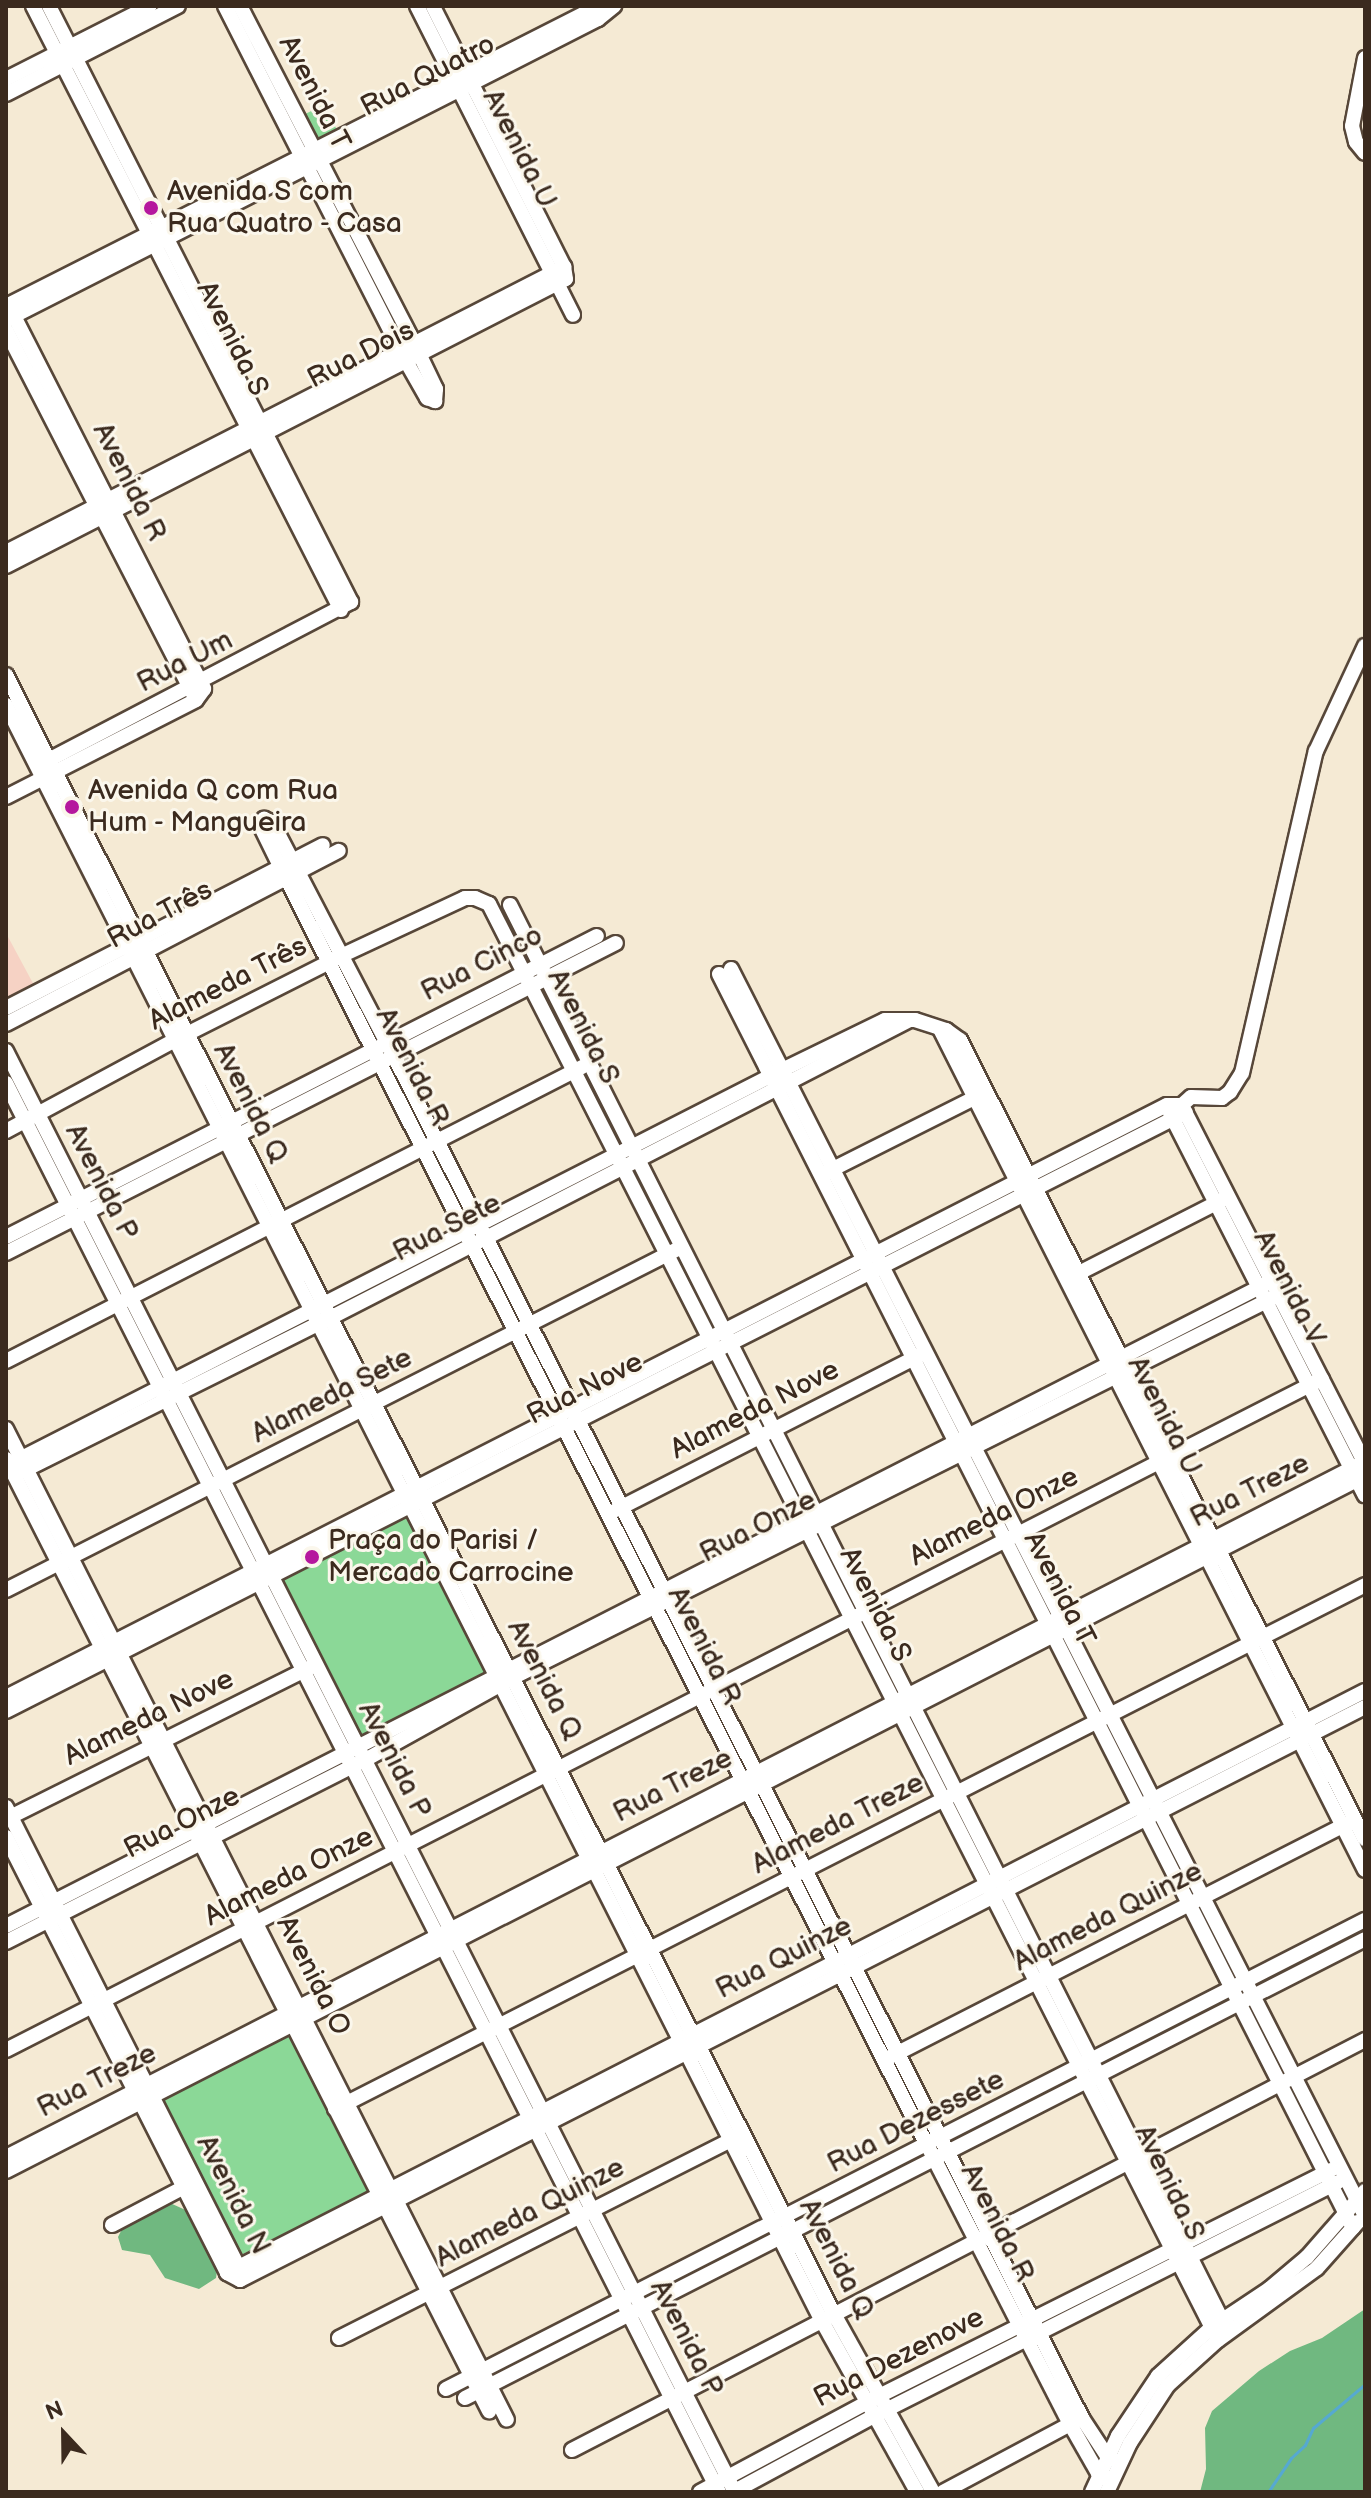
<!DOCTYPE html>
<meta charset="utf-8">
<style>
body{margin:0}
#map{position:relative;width:1371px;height:2498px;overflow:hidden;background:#f5ead4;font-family:"Balsamiq Sans",sans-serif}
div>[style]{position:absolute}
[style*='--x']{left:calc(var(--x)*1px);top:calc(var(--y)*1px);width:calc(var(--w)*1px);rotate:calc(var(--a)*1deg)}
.built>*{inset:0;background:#f6d2c4}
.green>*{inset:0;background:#8bd897}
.forest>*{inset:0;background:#70b880}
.stream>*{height:3px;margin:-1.5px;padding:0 1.5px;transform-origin:1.5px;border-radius:1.5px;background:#56a9d1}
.roads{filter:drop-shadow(2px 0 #574739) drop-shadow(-2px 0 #574739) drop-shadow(0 2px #574739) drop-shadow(0 -2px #574739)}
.minor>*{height:14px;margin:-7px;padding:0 7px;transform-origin:7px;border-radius:7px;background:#fff}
.dots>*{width:22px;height:22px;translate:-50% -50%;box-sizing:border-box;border:4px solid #fbf7ec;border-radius:50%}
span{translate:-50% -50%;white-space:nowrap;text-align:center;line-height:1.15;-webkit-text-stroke:6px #fbf7ec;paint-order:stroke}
.street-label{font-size:28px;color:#3b2a1e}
.poi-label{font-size:28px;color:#3b2a1e}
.left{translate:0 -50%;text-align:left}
.frame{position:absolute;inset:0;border:8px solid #3b2a1e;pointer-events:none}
.north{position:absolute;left:24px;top:2394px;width:80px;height:80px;-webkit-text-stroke:6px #fbf7ec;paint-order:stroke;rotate:338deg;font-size:22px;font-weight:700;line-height:32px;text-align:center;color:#3b2a1e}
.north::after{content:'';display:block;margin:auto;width:28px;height:36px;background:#3b2a1e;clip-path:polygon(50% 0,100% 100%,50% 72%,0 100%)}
</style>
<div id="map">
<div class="built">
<i style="clip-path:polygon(7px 935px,35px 987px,6px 1002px,6px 936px)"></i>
</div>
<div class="green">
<i style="clip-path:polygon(324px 105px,337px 130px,318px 139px,305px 114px)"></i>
<i style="clip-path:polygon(410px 1510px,494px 1674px,359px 1747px,273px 1579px)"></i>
<i style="clip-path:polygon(288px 2034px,370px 2191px,239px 2256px,162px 2096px)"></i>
</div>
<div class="forest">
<i style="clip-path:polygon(170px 2203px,190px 2212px,218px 2264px,216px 2278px,199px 2289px,165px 2278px,150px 2255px,122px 2250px,118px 2237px,125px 2223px,137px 2214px,152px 2212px,157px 2206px)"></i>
<i style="clip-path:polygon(1365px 2309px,1365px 2492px,1200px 2492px,1206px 2469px,1205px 2428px,1212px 2411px,1259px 2371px,1290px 2351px,1322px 2338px)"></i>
</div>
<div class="stream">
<i style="--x:1268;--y:2492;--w:41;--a:-55.9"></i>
<i style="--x:1291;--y:2458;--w:19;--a:-43"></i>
<i style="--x:1305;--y:2445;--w:19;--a:-65"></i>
<i style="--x:1313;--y:2428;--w:68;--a:-40.2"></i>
</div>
<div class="roads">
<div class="minor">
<i style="--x:33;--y:6;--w:678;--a:62.98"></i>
<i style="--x:225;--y:6;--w:398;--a:63"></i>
<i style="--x:406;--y:361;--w:43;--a:60.4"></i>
<i style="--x:427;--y:398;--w:9;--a:21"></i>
<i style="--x:435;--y:401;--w:12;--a:-85"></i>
<i style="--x:436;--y:389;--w:51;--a:-115.6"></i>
<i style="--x:414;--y:343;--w:379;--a:-117.3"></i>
<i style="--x:417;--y:6;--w:346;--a:63.2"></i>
<i style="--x:1365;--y:58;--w:69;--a:100.8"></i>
<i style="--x:1352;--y:126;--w:16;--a:76"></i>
<i style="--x:1356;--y:142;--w:14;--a:51"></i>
<i style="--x:6;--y:79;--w:161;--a:-26.9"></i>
<i style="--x:6;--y:94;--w:193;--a:-27.1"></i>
<i style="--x:6;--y:306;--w:665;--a:-26.83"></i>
<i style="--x:6;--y:320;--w:664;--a:-26.95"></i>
<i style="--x:598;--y:19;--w:21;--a:-39"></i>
<i style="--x:6;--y:330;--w:411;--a:62.8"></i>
<i style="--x:6;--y:552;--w:627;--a:-27.06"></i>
<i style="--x:6;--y:566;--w:629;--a:-27.14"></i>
<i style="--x:566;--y:279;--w:12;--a:-99"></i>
<i style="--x:564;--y:267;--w:292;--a:-116.7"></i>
<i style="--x:6;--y:675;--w:1836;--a:63.2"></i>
<i style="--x:834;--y:2314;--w:204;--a:60.9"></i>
<i style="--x:6;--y:705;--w:1810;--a:63.21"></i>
<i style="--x:822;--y:2321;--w:196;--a:60.9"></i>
<i style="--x:41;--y:764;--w:350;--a:-27.6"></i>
<i style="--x:351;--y:602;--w:668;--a:-116.87"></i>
<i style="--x:6;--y:797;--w:213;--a:-27"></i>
<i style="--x:196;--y:700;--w:14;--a:-54"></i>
<i style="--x:204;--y:689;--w:428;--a:-117"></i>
<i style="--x:510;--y:905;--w:1597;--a:63.29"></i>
<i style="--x:731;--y:969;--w:1397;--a:63.05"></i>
<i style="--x:719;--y:974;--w:1405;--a:63.18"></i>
<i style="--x:6;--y:1008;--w:356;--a:-27.2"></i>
<i style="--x:6;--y:1024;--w:375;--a:-27.5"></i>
<i style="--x:940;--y:1029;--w:942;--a:63.19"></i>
<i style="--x:6;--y:1051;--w:1615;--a:63.17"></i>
<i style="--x:6;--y:1083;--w:1579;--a:63.16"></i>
<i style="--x:1182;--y:1105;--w:12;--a:-42"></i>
<i style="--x:1191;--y:1097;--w:31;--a:2"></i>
<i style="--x:1222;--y:1098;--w:10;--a:-37"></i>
<i style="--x:1230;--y:1092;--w:22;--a:-58"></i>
<i style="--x:1242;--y:1073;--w:330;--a:-77.1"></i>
<i style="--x:1316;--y:751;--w:116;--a:-65"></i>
<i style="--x:1182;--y:1106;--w:401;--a:62.9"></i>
<i style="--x:1170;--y:1113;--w:429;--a:63"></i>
<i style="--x:6;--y:1131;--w:192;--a:-28.3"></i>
<i style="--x:175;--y:1040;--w:188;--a:-26.8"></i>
<i style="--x:343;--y:955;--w:135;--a:-25"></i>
<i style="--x:465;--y:898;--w:10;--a:0"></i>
<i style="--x:475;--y:898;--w:15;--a:23"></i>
<i style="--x:489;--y:904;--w:1610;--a:63.08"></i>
<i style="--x:825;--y:1173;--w:176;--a:-26.7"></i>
<i style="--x:6;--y:1237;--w:663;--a:-26.99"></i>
<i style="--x:6;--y:1253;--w:684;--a:-26.94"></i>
<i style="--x:1073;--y:1276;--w:167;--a:-27"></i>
<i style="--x:6;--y:1361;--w:647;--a:-27.04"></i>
<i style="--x:6;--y:1429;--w:1110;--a:63.18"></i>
<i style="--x:6;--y:1459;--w:1068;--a:63.1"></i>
<i style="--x:6;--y:1466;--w:873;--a:-27.03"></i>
<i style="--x:784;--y:1069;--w:112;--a:-25.9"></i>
<i style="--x:885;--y:1020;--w:30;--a:0"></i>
<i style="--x:915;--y:1020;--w:33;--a:18"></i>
<i style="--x:946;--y:1030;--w:17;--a:36"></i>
<i style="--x:960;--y:1040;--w:896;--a:63.12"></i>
<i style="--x:21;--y:1472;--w:345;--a:-26.5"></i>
<i style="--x:330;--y:1318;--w:650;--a:-27.2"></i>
<i style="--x:616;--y:1510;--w:343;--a:-27"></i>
<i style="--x:6;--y:1590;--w:751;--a:-26.91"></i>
<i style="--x:6;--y:1697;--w:1303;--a:-27.02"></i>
<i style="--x:1167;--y:1105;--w:15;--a:0"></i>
<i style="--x:6;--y:1711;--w:1323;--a:-26.91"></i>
<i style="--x:6;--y:1807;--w:521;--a:63.19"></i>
<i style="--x:6;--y:1819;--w:341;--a:-26.5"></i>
<i style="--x:6;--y:1837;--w:489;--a:63.1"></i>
<i style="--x:227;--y:2273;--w:15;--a:28"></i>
<i style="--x:240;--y:2280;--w:1263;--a:-26.99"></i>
<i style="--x:6;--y:1926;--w:1421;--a:-27"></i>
<i style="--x:6;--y:1942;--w:402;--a:-26.9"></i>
<i style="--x:365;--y:1760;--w:171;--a:-29.1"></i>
<i style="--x:514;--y:1677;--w:855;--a:-26.54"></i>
<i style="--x:6;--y:2050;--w:1477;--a:-27.02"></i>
<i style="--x:888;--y:2058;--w:519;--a:-27.06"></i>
<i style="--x:335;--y:2109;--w:1156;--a:-26.96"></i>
<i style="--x:6;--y:2157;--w:1526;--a:-27.1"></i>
<i style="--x:6;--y:2171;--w:1526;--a:-27.09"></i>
<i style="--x:112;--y:2225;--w:90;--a:-27.7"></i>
<i style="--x:227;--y:2273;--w:1278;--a:-27.09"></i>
<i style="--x:339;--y:2338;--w:448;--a:-26.8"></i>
<i style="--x:446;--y:2389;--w:1032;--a:-27.04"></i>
<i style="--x:465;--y:2398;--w:1010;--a:-27.02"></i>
<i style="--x:572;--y:2450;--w:893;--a:-27.34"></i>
<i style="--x:1111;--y:2480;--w:15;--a:-152"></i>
<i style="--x:1098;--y:2473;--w:56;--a:-119.7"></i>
<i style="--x:1070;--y:2424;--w:314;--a:-117.1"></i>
<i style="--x:927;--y:2145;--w:1433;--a:-116.83"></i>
<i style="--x:280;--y:866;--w:43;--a:-116"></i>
<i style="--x:261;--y:827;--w:9;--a:-69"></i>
<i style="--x:264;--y:819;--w:9;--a:21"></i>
<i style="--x:272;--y:822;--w:264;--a:62.5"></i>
<i style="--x:394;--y:1056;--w:1526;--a:63.2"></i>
<i style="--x:1082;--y:2418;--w:45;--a:56.7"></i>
<i style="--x:1107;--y:2456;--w:14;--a:30"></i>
<i style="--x:700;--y:2492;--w:205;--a:-28.2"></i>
<i style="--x:881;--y:2395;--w:503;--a:-26.57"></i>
<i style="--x:733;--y:2492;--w:162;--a:-28.3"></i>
<i style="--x:876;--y:2415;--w:517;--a:-26.76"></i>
<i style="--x:943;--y:2492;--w:151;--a:-28.1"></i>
<i style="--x:1092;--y:2492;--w:62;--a:-65.1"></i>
<i style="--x:1118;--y:2436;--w:72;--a:-56.3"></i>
<i style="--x:1158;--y:2376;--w:73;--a:-42.2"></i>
<i style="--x:1212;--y:2327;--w:69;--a:-33.7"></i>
<i style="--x:1269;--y:2289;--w:50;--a:-40.1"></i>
<i style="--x:1307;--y:2257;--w:88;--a:-48.7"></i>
<i style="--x:1107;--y:2492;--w:54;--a:-64.9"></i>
<i style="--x:1130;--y:2443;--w:69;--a:-56.8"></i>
<i style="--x:1168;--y:2385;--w:67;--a:-42"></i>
<i style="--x:1218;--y:2340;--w:122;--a:-36"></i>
<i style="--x:1317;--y:2268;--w:62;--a:-48.3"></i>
</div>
</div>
<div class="dots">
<i style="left:151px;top:208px;background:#b5179e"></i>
<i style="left:72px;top:807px;background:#b5179e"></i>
<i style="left:312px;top:1557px;background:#b5179e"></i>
</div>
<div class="street-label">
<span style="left:428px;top:76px;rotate:-27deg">Rua Quatro</span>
<span style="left:314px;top:93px;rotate:63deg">Avenida T</span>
<span style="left:519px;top:149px;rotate:63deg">Avenida U</span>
<span style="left:232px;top:339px;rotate:63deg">Avenida S</span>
<span style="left:361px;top:355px;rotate:-27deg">Rua Dois</span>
<span style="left:129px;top:482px;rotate:63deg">Avenida R</span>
<span style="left:185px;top:662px;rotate:-27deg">Rua Um</span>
<span style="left:160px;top:915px;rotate:-28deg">Rua Três</span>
<span style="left:482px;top:964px;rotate:-27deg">Rua Cinco</span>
<span style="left:228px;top:984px;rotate:-27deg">Alameda Três</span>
<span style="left:583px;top:1027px;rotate:63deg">Avenida S</span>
<span style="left:412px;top:1067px;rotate:63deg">Avenida R</span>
<span style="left:250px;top:1103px;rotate:63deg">Avenida Q</span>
<span style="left:101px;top:1182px;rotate:63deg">Avenida P</span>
<span style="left:447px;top:1228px;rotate:-27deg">Rua Sete</span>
<span style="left:1289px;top:1288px;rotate:63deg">Avenida V</span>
<span style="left:585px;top:1389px;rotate:-27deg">Rua Nove</span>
<span style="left:332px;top:1396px;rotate:-27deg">Alameda Sete</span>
<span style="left:755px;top:1410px;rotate:-27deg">Alameda Nove</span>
<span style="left:1164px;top:1416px;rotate:63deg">Avenida U</span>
<span style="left:1250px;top:1491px;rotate:-27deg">Rua Treze</span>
<span style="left:994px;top:1517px;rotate:-27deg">Alameda Onze</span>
<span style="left:758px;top:1527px;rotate:-27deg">Rua Onze</span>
<span style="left:1059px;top:1589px;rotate:63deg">Avenida T</span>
<span style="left:875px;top:1605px;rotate:63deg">Avenida S</span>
<span style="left:704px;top:1646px;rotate:63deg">Avenida R</span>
<span style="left:544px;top:1680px;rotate:63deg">Avenida Q</span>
<span style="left:149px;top:1718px;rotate:-26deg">Alameda Nove</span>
<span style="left:394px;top:1760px;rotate:63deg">Avenida P</span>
<span style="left:673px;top:1786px;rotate:-27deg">Rua Treze</span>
<span style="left:182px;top:1823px;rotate:-27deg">Rua Onze</span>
<span style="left:838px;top:1824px;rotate:-27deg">Alameda Treze</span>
<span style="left:289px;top:1877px;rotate:-27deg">Alameda Onze</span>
<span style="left:1108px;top:1917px;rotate:-27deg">Alameda Quinze</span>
<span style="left:784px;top:1958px;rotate:-27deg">Rua Quinze</span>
<span style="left:313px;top:1976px;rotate:63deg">Avenida O</span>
<span style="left:97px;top:2081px;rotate:-27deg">Rua Treze</span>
<span style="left:916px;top:2122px;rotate:-27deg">Rua Dezessete</span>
<span style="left:1169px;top:2183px;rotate:64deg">Avenida S</span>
<span style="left:233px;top:2195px;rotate:63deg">Avenida N</span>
<span style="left:530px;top:2213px;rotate:-27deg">Alameda Quinze</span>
<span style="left:997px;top:2223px;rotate:63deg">Avenida R</span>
<span style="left:836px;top:2259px;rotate:63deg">Avenida Q</span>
<span style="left:686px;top:2338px;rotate:63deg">Avenida P</span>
<span style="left:899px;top:2358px;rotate:-27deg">Rua Dezenove</span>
</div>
<div class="poi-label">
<span class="left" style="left:167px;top:208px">Avenida S com<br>Rua Quatro - Casa</span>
<span class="left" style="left:88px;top:807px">Avenida Q com Rua<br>Hum - Mangueira</span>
<span class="left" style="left:328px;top:1557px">Praça do Parisi /<br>Mercado Carrocine</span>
</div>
<div class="frame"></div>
<div class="north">N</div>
</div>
